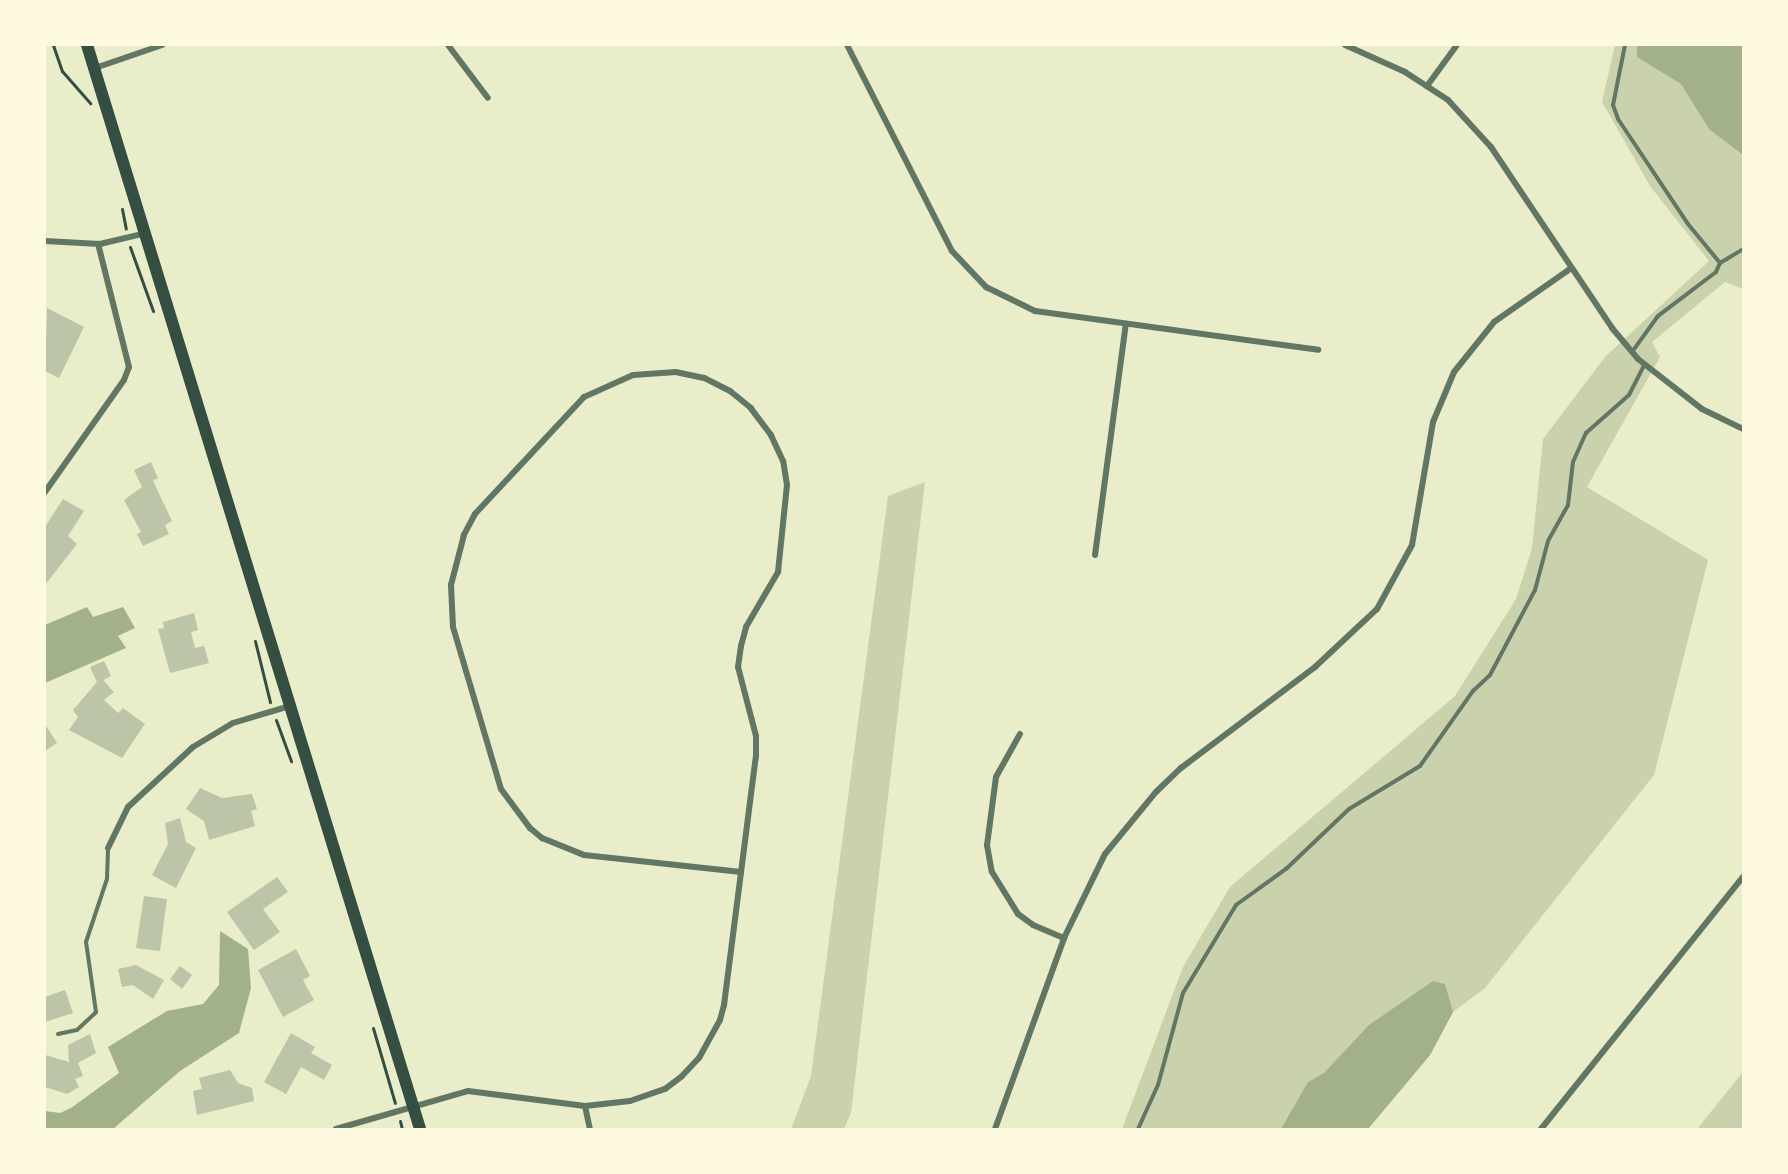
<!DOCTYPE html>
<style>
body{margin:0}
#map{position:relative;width:1788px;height:1174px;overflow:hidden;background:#e9edc9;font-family:Cabin,sans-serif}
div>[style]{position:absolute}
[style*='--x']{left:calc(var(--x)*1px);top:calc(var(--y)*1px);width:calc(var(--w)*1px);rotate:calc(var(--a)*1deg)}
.green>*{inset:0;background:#cad2ad}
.water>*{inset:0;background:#a3b18a}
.building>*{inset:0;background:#bcc5a7}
.path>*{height:3px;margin:-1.5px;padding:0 1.5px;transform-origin:1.5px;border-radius:1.5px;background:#344e41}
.service>*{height:4px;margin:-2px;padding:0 2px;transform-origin:2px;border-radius:2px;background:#617663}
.minor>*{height:6px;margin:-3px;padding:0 3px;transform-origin:3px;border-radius:3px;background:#617663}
.primary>*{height:12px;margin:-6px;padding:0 6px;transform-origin:6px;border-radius:6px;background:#344e41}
span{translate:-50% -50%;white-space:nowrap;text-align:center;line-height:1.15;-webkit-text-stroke:5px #fefae0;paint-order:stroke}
.frame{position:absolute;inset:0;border:46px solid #fefae0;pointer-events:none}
</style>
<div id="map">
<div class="green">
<i style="clip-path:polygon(1615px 45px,1743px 45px,1743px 289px,1725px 282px,1652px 342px,1660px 357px,1587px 487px,1708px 560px,1654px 775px,1485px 988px,1453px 1012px,1430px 1055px,1368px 1129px,1122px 1129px,1183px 967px,1230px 887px,1455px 696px,1516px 599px,1532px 548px,1543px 439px,1605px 357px,1709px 261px,1650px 186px,1602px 102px)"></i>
<i style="clip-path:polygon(925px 482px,851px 1113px,844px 1129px,791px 1129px,811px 1076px,888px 496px)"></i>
<i style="clip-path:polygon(1743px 1072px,1743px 1129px,1697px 1129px)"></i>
</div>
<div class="water">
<i style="clip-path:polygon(1637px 45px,1743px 45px,1743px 155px,1709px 129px,1681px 84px,1637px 57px)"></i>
<i style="clip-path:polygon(87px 607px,93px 617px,123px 607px,135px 628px,118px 636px,126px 648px,45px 683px,45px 625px)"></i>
<i style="clip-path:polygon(220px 931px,248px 949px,251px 988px,239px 1033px,180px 1071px,113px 1129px,45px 1129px,45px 1111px,60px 1113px,71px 1108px,119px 1073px,108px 1047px,167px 1011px,203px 1004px,219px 985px)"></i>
<i style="clip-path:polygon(1433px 981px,1445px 984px,1453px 1012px,1430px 1055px,1368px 1129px,1281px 1129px,1308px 1082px,1324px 1073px,1369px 1025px)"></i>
</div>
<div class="building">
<i style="clip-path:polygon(47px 308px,84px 327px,59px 378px,45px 371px)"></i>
<i style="clip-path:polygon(151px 462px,158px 478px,153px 481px,172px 521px,165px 525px,169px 534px,143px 546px,137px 534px,141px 532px,124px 500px,142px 487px,134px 470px)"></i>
<i style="clip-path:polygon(63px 499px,84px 511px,68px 536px,77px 544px,45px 585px,45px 527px)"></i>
<i style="clip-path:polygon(194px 613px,198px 630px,191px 632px,195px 648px,204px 646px,209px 663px,170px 673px,158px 629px,164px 628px,163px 622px)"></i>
<i style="clip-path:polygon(104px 661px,111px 676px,103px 680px,114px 692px,104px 700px,118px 713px,123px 708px,145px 724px,122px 758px,69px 730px,78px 717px,73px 710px,97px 682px,90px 667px)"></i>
<i style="clip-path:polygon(45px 724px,57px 743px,45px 751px)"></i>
<i style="clip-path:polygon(200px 788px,222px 798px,252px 794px,257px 809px,251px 811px,255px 826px,209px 840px,204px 821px,186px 809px)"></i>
<i style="clip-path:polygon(180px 818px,186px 842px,196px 848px,176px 888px,152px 875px,168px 844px,165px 823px)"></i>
<i style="clip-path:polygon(277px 877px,288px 892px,263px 909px,280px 932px,254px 950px,227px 912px)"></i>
<i style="clip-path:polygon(144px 896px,167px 899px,160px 951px,136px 948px)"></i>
<i style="clip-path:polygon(296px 949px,310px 976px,303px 980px,314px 1000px,283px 1017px,258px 970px)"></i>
<i style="clip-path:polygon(136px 965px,164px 980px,153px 999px,133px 985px,122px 987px,118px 969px)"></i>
<i style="clip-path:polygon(180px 966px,192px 975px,182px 989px,170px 979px)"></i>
<i style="clip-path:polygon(65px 990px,73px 1013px,45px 1022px,45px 997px)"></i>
<i style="clip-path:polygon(291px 1033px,315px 1047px,311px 1053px,332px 1065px,324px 1080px,301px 1067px,286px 1094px,264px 1082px)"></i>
<i style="clip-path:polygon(90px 1034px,96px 1053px,78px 1063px,83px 1076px,75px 1079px,79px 1087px,67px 1094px,45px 1087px,45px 1055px,69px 1062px,68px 1045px)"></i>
<i style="clip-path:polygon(230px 1070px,238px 1083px,252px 1088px,254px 1101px,197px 1115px,193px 1091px,202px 1089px,199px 1078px)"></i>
</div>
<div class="path">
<i style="--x:53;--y:45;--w:28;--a:71"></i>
<i style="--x:62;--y:71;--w:43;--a:48.8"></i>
<i style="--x:122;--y:209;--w:20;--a:79"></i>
<i style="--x:130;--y:247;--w:68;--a:70.2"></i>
<i style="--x:255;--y:641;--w:63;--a:76.2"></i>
<i style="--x:276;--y:720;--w:44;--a:69.9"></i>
<i style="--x:373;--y:1028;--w:78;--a:73.7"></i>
<i style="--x:400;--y:1121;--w:8;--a:76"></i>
</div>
<div class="service">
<i style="--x:1625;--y:45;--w:61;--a:101.3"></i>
<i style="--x:1613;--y:105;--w:15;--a:70"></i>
<i style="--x:1618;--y:119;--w:126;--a:56.3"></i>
<i style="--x:1688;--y:224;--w:50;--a:50.6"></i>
<i style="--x:1720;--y:263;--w:10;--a:114"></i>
<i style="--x:1716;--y:272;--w:73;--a:142.8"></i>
<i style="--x:1658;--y:316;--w:44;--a:125.8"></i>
<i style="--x:1720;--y:263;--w:27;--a:-31"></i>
<i style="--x:58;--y:1034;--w:19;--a:-12"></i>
<i style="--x:77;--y:1030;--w:26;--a:-43"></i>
<i style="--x:96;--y:1012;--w:71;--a:-98.1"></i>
<i style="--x:86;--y:942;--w:66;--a:-71.6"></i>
<i style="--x:107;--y:879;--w:31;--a:-88"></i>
<i style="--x:1138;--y:1129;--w:48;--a:-65.6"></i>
<i style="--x:1158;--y:1085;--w:95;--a:-74.8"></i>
<i style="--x:1183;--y:993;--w:103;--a:-58.9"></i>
<i style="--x:1236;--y:905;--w:62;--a:-35.8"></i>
<i style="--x:1286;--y:869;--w:87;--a:-43.6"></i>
<i style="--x:1349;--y:809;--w:83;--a:-31.2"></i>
<i style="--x:1420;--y:766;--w:92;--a:-54.8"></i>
<i style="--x:1473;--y:691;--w:23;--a:-43"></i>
<i style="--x:1490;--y:675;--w:96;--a:-62.1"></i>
<i style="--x:1535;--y:590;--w:51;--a:-75.1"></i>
<i style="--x:1548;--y:541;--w:41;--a:-60.9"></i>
<i style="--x:1568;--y:505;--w:43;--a:-83.4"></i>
<i style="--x:1573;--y:462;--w:32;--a:-66"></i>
<i style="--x:1586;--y:433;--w:57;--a:-41.5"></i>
<i style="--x:1629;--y:395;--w:34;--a:-63"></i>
</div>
<div class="minor">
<i style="--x:448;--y:45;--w:66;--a:53"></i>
<i style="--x:847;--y:45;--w:231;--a:63"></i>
<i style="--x:952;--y:251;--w:50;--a:46.6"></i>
<i style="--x:986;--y:287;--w:55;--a:26.1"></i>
<i style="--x:1035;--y:311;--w:286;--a:7.8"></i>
<i style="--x:1345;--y:45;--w:66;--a:24.2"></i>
<i style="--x:1405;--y:72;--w:51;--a:33.1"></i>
<i style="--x:1448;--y:100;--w:64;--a:47.5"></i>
<i style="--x:1491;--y:147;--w:218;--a:56.2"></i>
<i style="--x:1612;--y:328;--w:40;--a:50"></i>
<i style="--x:1638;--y:359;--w:81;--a:38"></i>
<i style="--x:1702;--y:409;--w:46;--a:26"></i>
<i style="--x:95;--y:68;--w:71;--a:-18.9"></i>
<i style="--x:1427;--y:86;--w:51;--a:-53.8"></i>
<i style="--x:45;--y:241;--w:55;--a:3.1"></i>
<i style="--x:100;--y:244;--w:47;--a:-13.4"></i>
<i style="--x:45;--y:492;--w:137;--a:-54.8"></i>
<i style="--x:124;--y:380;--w:14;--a:-69"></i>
<i style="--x:129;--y:367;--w:127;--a:-104.1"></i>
<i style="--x:1095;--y:555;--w:233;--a:-82.4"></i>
<i style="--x:1020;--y:734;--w:49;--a:119.2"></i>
<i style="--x:996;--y:777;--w:69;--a:97.5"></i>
<i style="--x:987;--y:845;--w:27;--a:80"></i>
<i style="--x:992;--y:872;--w:49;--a:58.2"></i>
<i style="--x:1018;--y:914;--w:19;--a:36"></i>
<i style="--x:1033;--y:925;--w:34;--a:23"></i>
<i style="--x:108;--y:848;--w:46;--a:-64"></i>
<i style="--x:128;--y:807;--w:88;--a:-42.7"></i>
<i style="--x:193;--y:747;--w:47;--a:-31"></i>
<i style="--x:233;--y:723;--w:59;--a:-16.6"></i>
<i style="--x:585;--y:1106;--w:24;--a:78"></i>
<i style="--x:336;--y:1129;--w:137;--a:-16.1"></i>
<i style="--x:468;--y:1091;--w:118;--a:7.3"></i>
<i style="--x:585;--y:1106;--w:45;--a:-6.3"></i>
<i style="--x:630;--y:1101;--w:37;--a:-19"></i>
<i style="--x:665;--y:1089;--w:21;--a:-37"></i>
<i style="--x:682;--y:1076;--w:25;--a:-47"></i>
<i style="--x:699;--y:1058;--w:43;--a:-61.1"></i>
<i style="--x:720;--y:1020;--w:16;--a:-75"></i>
<i style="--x:724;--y:1005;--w:251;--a:-82.7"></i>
<i style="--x:756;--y:756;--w:20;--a:-90"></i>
<i style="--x:756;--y:736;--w:71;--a:-104.6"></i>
<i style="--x:738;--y:667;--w:21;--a:-82"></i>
<i style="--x:741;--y:646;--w:20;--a:-75"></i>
<i style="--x:746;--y:627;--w:64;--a:-59.8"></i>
<i style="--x:778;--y:572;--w:87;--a:-84.1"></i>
<i style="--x:787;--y:485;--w:24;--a:-99"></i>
<i style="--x:783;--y:461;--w:29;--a:-115"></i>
<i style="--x:771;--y:435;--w:34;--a:-127"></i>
<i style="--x:751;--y:408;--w:27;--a:-141"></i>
<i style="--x:730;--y:391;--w:29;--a:-153"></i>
<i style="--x:704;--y:378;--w:29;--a:-168"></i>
<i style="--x:676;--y:372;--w:43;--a:176"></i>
<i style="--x:633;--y:375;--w:54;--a:155.8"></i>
<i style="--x:584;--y:397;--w:160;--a:133"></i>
<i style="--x:475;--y:514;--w:24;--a:118"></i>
<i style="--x:464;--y:535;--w:52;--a:104.6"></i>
<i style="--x:451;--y:585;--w:42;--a:87.3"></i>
<i style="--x:453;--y:627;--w:169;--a:73.5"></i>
<i style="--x:501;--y:789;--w:49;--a:53.4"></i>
<i style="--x:530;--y:828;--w:16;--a:40"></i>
<i style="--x:542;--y:838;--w:45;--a:22"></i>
<i style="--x:584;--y:855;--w:158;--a:6.2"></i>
<i style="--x:995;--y:1129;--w:203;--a:-70.1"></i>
<i style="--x:1064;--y:938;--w:93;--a:-64"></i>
<i style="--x:1105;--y:854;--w:80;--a:-50.6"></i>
<i style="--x:1156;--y:792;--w:35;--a:-44"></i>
<i style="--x:1181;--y:768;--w:168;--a:-37"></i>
<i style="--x:1315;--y:667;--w:85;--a:-43.1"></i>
<i style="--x:1377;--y:609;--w:73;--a:-61.3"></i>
<i style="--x:1412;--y:545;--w:125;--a:-80.3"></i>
<i style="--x:1433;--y:422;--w:54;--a:-67.2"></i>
<i style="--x:1454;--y:372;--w:64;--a:-51.3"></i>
<i style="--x:1494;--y:322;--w:93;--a:-34.9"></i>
<i style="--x:1541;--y:1129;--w:323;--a:-51.3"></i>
</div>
<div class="primary">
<i style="--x:87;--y:45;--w:1134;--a:72.92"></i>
</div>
<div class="frame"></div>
</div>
